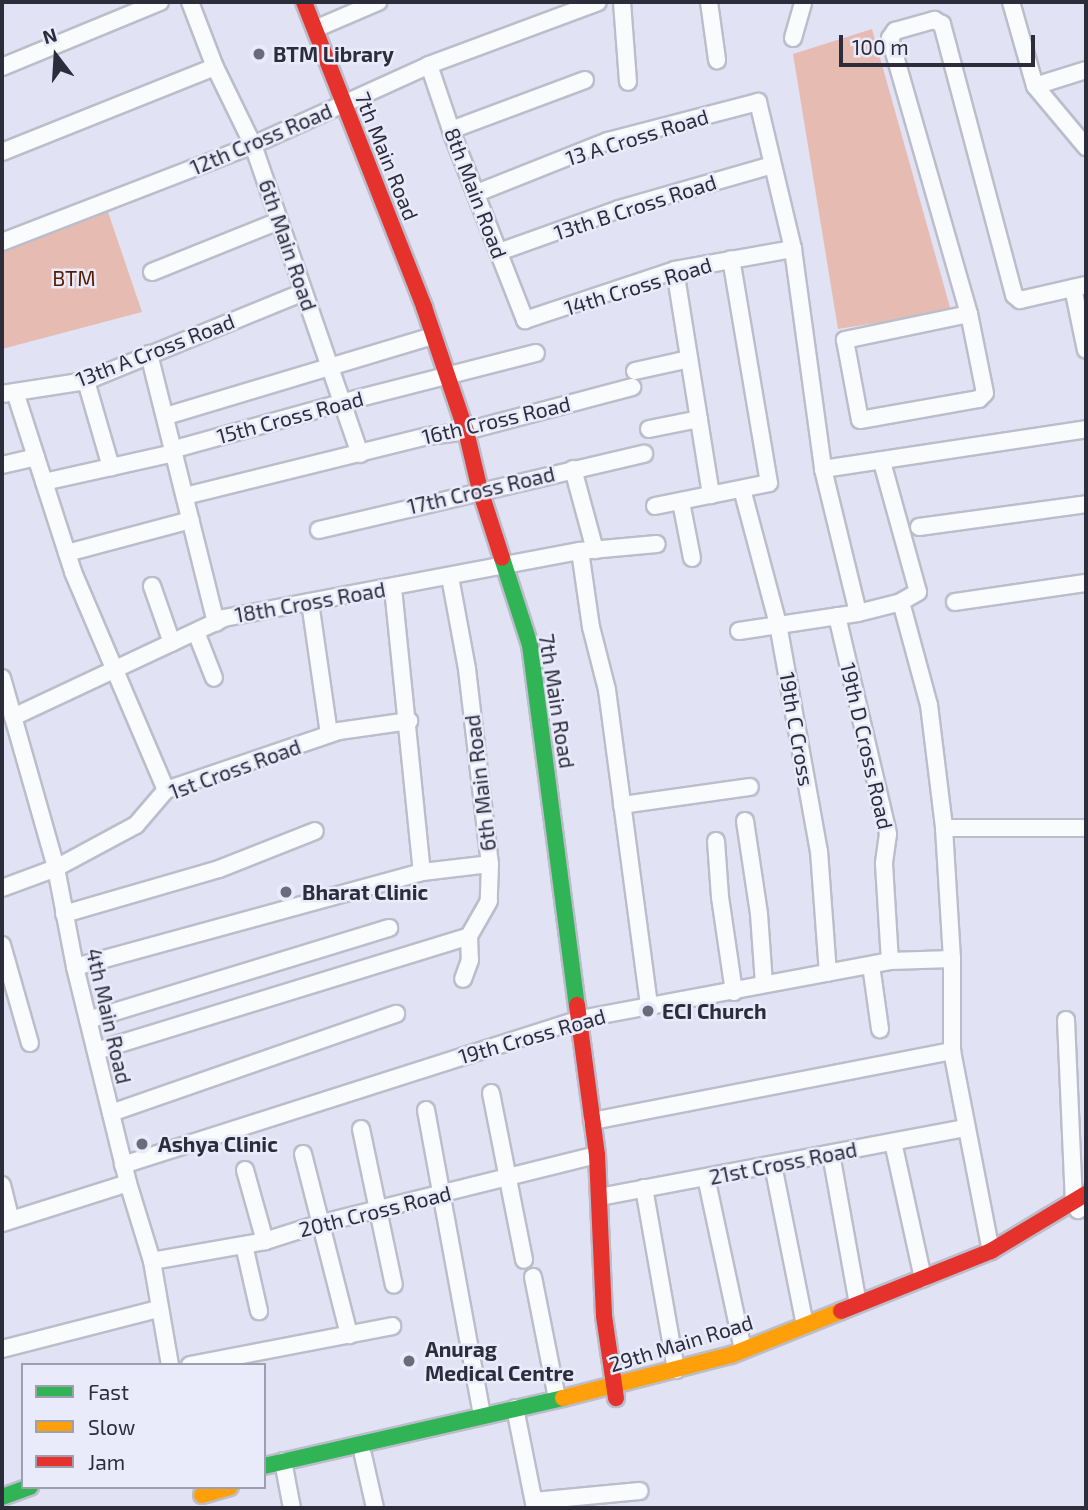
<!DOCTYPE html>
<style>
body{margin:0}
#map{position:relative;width:1088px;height:1510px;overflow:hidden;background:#e1e2f3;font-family:"Exo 2",sans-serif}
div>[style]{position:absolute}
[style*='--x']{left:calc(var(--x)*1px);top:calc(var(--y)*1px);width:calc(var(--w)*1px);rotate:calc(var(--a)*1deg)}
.green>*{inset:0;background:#e6bcb2}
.roads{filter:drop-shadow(2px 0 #bcbdcb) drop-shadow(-2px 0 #bcbdcb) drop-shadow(0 2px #bcbdcb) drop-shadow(0 -2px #bcbdcb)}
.street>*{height:16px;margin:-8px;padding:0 8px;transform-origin:8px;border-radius:8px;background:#fafbfd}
.fast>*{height:16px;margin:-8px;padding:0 8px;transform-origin:8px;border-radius:8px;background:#30b455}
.slow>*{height:16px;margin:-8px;padding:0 8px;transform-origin:8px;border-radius:8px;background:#ff9f0a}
.jam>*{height:16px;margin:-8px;padding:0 8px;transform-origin:8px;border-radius:8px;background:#e5322d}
.dots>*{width:19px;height:19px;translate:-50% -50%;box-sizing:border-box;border:4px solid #e9eafa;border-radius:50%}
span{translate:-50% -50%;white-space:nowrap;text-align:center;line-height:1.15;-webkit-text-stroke:5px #e9eafa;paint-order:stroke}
.poi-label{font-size:21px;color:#2c2c3b;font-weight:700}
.left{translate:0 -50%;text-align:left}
.street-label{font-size:21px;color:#2c2c3b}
.park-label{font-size:21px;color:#551c01}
.frame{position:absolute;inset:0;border:4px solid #2c2c3b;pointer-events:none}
.legend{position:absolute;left:21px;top:1363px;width:245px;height:126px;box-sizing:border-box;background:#e9eafa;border:2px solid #9d9eae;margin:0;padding:9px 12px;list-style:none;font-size:21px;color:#2c2c3b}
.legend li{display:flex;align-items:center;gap:14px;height:35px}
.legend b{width:35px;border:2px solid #9d9eae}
.north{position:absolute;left:21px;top:21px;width:70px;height:70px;-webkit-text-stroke:5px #e9eafa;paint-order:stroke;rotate:343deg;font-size:19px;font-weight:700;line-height:28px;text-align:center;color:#2c2c3b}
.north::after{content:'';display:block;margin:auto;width:24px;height:32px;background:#2c2c3b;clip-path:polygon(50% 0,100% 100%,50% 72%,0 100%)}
.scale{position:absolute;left:839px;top:35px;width:196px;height:32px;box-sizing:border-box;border:4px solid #2c2c3b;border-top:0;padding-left:9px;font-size:21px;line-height:24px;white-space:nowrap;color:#2c2c3b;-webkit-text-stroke:5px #e9eafa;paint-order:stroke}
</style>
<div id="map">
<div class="green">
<i style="clip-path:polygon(872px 29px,951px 311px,838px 329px,793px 54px)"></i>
<i style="clip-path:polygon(108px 212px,142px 312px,2px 349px,2px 251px)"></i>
</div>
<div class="roads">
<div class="street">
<i style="--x:190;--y:2;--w:70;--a:69"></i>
<i style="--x:215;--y:67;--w:87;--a:64"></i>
<i style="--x:253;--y:145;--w:327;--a:70.9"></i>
<i style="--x:622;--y:2;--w:80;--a:85.7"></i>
<i style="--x:709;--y:2;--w:59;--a:82.1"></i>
<i style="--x:1011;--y:2;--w:87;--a:74.1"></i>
<i style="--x:1035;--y:86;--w:80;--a:50.1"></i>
<i style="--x:315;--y:29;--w:69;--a:-23.2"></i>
<i style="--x:793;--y:38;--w:37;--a:-74"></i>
<i style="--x:429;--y:65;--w:75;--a:71.3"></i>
<i style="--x:453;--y:136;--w:198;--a:68.6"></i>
<i style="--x:525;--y:320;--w:158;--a:-18.4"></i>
<i style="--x:675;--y:270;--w:120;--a:-10.1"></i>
<i style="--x:2;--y:67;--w:171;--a:-22.4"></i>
<i style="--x:1035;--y:86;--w:53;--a:-17.4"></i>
<i style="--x:451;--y:130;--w:143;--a:-20.5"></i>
<i style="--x:2;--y:152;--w:229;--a:-21.8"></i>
<i style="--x:477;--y:193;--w:141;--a:-21.7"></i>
<i style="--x:608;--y:141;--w:155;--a:-14.6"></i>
<i style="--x:758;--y:102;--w:151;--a:76.6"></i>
<i style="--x:793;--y:249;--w:222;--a:82.2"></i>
<i style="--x:823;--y:469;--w:148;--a:76.3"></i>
<i style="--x:2;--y:242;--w:269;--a:-21.1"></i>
<i style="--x:253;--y:145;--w:193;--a:-24.4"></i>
<i style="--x:429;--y:65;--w:180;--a:-20.4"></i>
<i style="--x:499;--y:252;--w:127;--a:-19.7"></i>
<i style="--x:619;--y:209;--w:159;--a:-16"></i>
<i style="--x:675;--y:270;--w:228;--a:80.9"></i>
<i style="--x:152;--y:272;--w:137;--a:-21.9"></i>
<i style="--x:1073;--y:288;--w:63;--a:78.2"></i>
<i style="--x:969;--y:314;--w:127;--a:168.2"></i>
<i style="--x:845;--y:340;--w:81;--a:79.4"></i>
<i style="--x:860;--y:420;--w:121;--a:-10"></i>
<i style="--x:979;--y:399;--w:8;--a:-45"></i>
<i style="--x:985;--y:393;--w:81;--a:-101.4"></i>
<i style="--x:969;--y:314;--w:287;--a:-106"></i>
<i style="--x:890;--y:38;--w:9;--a:-54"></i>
<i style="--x:895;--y:31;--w:41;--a:-15.8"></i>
<i style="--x:934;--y:20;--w:9;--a:27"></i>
<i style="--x:942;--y:24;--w:280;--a:75.1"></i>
<i style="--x:1014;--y:295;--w:8;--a:40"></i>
<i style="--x:1020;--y:300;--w:68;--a:-12.8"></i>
<i style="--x:149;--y:354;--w:277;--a:76"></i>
<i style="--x:635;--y:371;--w:55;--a:-12.5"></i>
<i style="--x:86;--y:381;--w:90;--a:73.8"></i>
<i style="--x:15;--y:392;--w:189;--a:72.1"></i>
<i style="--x:73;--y:572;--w:237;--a:66.9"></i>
<i style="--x:2;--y:394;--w:85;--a:-8.8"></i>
<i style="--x:86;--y:381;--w:235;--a:-22.2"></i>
<i style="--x:166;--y:416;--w:279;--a:-16.7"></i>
<i style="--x:649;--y:429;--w:51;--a:-11.3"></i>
<i style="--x:882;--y:462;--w:135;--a:74.5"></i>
<i style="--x:918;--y:592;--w:20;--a:150"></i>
<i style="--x:901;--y:602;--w:107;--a:74.8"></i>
<i style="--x:929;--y:705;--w:124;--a:83"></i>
<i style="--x:944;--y:828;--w:131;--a:86.5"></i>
<i style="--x:952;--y:959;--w:92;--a:90"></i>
<i style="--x:952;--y:1051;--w:204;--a:79"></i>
<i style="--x:2;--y:465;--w:35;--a:-13"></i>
<i style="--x:573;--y:469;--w:84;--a:74.8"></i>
<i style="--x:823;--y:469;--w:266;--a:-8.6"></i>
<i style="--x:44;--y:482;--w:128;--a:-12.6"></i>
<i style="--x:169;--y:454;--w:8;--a:-40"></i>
<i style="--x:175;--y:449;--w:175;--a:-15.5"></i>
<i style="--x:344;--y:402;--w:198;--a:-14.3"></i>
<i style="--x:742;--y:489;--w:140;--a:75.1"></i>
<i style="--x:778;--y:624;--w:231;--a:79.8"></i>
<i style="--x:819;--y:851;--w:122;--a:85.8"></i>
<i style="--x:185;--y:496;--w:250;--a:-13.9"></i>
<i style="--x:428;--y:436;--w:38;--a:-7"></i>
<i style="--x:466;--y:431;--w:172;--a:-14.8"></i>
<i style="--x:681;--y:502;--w:57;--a:78.9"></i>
<i style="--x:655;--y:506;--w:116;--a:-11.4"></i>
<i style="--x:769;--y:483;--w:227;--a:-99.6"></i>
<i style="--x:919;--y:527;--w:169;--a:-7.8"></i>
<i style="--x:319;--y:530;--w:334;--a:-13.2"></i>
<i style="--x:580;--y:551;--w:77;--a:81.8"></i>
<i style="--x:591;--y:627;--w:65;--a:75.7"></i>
<i style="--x:607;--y:690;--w:319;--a:82.4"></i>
<i style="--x:67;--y:553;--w:128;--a:-14.9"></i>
<i style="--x:450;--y:577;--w:94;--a:79.5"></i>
<i style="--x:467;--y:669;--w:196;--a:83.3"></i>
<i style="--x:490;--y:864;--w:37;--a:92"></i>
<i style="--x:489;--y:901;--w:40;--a:119.7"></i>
<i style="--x:469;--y:936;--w:24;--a:88"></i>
<i style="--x:470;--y:960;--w:20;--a:110"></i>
<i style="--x:152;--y:586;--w:60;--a:70.7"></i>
<i style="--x:393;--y:588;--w:285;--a:84.2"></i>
<i style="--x:310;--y:602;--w:133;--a:81.8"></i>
<i style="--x:955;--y:602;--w:132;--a:-8.3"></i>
<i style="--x:837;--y:616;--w:224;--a:76.8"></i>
<i style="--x:888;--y:834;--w:30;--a:98"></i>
<i style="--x:884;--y:864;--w:97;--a:86.5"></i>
<i style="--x:739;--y:631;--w:120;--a:-8.6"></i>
<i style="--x:858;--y:613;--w:44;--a:-14.3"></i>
<i style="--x:196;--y:632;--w:49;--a:68.6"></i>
<i style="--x:2;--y:678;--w:198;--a:74.1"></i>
<i style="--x:56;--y:868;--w:101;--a:79.1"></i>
<i style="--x:75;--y:967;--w:222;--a:76.2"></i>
<i style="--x:128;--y:1183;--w:82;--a:72.9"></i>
<i style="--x:152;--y:1261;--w:106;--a:80.2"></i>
<i style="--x:13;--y:717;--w:233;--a:-25.1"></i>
<i style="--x:224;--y:618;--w:362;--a:-10.7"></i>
<i style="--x:580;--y:551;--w:77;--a:-5.2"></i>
<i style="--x:622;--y:805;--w:129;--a:-8"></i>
<i style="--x:745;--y:821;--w:94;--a:81.4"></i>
<i style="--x:759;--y:914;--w:70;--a:85.9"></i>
<i style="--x:944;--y:828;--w:142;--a:0"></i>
<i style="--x:716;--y:841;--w:56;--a:85.9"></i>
<i style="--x:720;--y:897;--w:96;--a:81.6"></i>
<i style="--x:2;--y:888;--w:58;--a:-20.3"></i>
<i style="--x:56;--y:868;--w:91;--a:-28.3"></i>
<i style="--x:136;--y:825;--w:46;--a:-49.4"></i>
<i style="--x:166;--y:790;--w:183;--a:-18.8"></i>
<i style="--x:339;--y:731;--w:71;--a:-8.1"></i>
<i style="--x:64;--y:914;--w:161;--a:-16.2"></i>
<i style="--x:219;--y:869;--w:103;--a:-21.6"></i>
<i style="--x:2;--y:945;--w:102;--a:74.1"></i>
<i style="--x:871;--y:965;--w:65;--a:82"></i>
<i style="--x:75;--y:967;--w:360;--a:-15.3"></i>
<i style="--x:422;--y:872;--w:68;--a:-6.7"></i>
<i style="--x:88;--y:1020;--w:315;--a:-17"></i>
<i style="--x:1066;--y:1020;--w:180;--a:87.5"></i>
<i style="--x:1074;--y:1200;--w:11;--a:68"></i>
<i style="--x:96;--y:1051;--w:390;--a:-17.1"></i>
<i style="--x:491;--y:1093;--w:170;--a:78.8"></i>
<i style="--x:426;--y:1110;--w:310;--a:79.6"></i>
<i style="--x:111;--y:1113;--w:302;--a:-19.2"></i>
<i style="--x:592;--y:1121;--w:367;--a:-11"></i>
<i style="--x:361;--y:1129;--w:159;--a:78.1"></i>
<i style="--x:893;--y:1142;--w:140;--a:77.6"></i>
<i style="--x:303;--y:1154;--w:187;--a:75.7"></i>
<i style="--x:831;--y:1154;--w:152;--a:79.8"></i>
<i style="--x:123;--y:1165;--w:480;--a:-17.7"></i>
<i style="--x:580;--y:1019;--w:315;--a:-10.6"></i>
<i style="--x:890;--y:961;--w:62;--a:-1.8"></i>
<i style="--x:773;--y:1165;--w:163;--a:78.7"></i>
<i style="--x:245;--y:1170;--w:74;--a:74.3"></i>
<i style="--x:706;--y:1177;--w:176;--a:77.9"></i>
<i style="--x:2;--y:1185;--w:36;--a:76"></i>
<i style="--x:644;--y:1188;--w:185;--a:80"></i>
<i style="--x:600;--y:1197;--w:371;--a:-10.7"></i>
<i style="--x:2;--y:1223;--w:132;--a:-17.6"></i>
<i style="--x:244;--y:1245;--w:68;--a:77.2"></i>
<i style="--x:152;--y:1261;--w:115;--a:-10"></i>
<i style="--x:265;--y:1241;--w:60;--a:-17.5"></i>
<i style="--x:322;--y:1223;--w:283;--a:-13.9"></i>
<i style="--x:533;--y:1277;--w:123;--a:78.8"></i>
<i style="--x:2;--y:1349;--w:161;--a:-14.4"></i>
<i style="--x:190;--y:1365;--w:206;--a:-10.9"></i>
<i style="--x:515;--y:1408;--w:102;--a:78.7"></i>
<i style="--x:363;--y:1455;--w:54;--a:77.2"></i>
<i style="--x:283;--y:1461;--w:48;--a:79.2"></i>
<i style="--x:534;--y:1501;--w:106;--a:-5.4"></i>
</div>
<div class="fast">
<i style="--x:502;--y:558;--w:91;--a:72.2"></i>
<i style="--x:530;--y:645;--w:363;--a:82.6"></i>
<i style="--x:264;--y:1466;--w:307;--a:-12.8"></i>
<i style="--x:2;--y:1497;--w:30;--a:-20"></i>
</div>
<div class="slow">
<i style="--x:563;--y:1398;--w:173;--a:-14.4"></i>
<i style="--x:731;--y:1355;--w:118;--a:-21.8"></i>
<i style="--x:202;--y:1495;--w:29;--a:-16"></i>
</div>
<div class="jam">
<i style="--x:304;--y:2;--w:328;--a:68.5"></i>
<i style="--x:424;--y:307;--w:131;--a:71.3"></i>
<i style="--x:466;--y:431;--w:61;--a:76.7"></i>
<i style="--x:480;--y:490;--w:71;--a:72.1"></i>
<i style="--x:577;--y:1005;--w:151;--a:82.4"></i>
<i style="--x:597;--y:1155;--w:161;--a:87.5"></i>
<i style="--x:604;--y:1316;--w:83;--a:81.7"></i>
<i style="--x:841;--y:1311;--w:162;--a:-21.8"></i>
<i style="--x:991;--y:1251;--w:111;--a:-31"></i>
</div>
</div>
<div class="dots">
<i style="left:259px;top:54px;background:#6b6c7b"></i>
<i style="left:286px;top:892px;background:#6b6c7b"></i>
<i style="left:648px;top:1011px;background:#6b6c7b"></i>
<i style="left:142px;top:1144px;background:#6b6c7b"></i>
<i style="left:409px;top:1361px;background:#6b6c7b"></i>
</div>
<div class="poi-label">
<span class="left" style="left:273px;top:54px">BTM Library</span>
<span class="left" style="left:302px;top:892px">Bharat Clinic</span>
<span class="left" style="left:662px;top:1011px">ECI Church</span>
<span class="left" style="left:158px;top:1144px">Ashya Clinic</span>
<span class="left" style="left:425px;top:1361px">Anurag<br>Medical Centre</span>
</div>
<div class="street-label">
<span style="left:637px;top:137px;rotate:-17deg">13 A Cross Road</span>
<span style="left:261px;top:139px;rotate:-23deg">12th Cross Road</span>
<span style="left:387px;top:156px;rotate:68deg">7th Main Road</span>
<span style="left:476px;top:193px;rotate:69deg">8th Main Road</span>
<span style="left:635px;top:207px;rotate:-18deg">13th B Cross Road</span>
<span style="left:288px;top:245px;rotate:71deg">6th Main Road</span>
<span style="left:638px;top:286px;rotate:-17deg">14th Cross Road</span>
<span style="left:155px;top:350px;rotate:-21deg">13th A Cross Road</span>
<span style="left:290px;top:417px;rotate:-15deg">15th Cross Road</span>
<span style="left:496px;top:420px;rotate:-13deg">16th Cross Road</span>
<span style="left:481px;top:490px;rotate:-13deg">17th Cross Road</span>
<span style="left:310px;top:602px;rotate:-10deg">18th Cross Road</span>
<span style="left:557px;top:701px;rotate:81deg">7th Main Road</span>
<span style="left:797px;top:729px;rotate:80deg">19th C Cross</span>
<span style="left:867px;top:746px;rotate:77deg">19th D Cross Road</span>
<span style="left:235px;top:769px;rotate:-20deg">1st Cross Road</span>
<span style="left:480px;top:783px;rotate:-97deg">6th Main Road</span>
<span style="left:109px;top:1016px;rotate:77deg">4th Main Road</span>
<span style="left:532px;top:1036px;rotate:-16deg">19th Cross Road</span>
<span style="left:783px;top:1163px;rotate:-11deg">21st Cross Road</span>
<span style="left:375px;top:1211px;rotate:-14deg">20th Cross Road</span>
<span style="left:681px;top:1343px;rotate:-17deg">29th Main Road</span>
</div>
<div class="park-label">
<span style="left:74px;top:278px">BTM</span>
</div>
<div class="frame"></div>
<ul class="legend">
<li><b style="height:9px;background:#30b455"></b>Fast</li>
<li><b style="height:9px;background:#ff9f0a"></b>Slow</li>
<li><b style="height:9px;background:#e5322d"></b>Jam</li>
</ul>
<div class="north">N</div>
<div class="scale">100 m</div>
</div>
